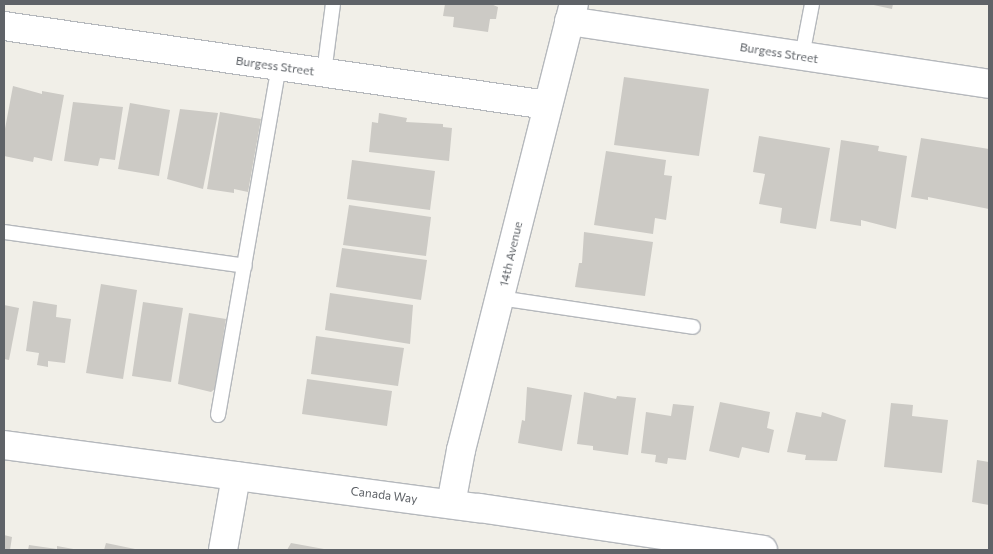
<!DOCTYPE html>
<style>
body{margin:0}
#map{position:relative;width:993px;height:554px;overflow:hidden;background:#f1efe8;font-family:Commissioner,sans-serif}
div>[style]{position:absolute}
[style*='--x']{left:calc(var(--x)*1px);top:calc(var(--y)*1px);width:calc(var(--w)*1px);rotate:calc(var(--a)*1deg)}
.building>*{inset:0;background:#cccac5}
.roads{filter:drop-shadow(1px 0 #b5b8bc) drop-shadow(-1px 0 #b5b8bc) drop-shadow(0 1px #b5b8bc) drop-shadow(0 -1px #b5b8bc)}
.service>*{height:14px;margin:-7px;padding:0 7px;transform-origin:7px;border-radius:7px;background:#fff}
.minor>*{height:28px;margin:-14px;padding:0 14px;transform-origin:14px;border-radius:14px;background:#fff}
.tertiary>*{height:28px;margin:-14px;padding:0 14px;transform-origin:14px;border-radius:14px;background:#fff}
.secondary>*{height:28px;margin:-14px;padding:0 14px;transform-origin:14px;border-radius:14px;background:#fff}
span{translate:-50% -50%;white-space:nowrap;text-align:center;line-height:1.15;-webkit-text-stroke:4.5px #fff;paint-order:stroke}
.street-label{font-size:12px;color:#5f6368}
.frame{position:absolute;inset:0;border:5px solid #5f6368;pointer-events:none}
</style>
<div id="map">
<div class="building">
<i style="clip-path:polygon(445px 4px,491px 4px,498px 7px,496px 19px,490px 19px,488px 32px,453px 27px,454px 17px,443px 16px)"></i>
<i style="clip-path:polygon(869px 4px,893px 4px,892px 9px)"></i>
<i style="clip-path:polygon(624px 77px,709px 89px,699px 156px,614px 145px)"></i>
<i style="clip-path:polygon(13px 86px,42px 94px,42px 91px,64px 95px,52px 161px,34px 157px,33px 162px,4px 156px,4px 134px)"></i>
<i style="clip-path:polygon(73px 102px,123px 107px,115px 160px,100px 158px,98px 166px,64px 161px)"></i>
<i style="clip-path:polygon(130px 103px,170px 110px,159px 176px,118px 169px)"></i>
<i style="clip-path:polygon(180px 109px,218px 113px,203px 189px,167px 179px)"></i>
<i style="clip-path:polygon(220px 112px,261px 119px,248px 192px,234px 189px,234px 193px,207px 189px)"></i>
<i style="clip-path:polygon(379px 113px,407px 118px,406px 122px,443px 124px,443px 127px,452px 128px,449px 161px,369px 152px,372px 122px,378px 123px)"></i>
<i style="clip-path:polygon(759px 136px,830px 148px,816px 229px,780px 223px,782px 208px,759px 204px,765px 174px,753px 172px)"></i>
<i style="clip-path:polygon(921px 138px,989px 149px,989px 209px,928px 197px,928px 200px,911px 197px)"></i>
<i style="clip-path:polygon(841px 140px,879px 146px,878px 151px,907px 156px,896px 229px,861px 220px,861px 226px,830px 221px)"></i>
<i style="clip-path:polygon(606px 151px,666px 160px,664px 175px,672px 176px,666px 220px,655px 218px,653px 234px,594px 225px)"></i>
<i style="clip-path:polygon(352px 160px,435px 171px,430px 210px,347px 199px)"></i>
<i style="clip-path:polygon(349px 205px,431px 217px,426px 256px,343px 245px)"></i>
<i style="clip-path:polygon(584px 232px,653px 242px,645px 296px,575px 287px,579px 263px,582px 263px)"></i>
<i style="clip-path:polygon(342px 248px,427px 260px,421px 300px,336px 287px)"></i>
<i style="clip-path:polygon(101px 284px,137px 290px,123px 379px,86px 373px)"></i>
<i style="clip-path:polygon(330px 293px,413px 305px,410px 344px,325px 330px)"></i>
<i style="clip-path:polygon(33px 301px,57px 305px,56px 317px,71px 319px,65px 363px,48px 361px,48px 367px,37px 365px,39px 353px,26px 351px)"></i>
<i style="clip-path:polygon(143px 302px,183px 308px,171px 382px,132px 376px)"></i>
<i style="clip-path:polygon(4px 305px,19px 308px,9px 360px,4px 359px)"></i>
<i style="clip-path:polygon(189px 313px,226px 319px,215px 389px,211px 392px,178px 384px)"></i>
<i style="clip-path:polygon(316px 336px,404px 348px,398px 386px,311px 374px)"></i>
<i style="clip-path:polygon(307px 379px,392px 391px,387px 426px,302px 414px)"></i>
<i style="clip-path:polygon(527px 387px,572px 395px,562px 451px,518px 443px,522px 420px,525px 421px)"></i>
<i style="clip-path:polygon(584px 392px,616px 399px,617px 396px,636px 398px,628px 455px,593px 450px,593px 446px,577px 444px)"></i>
<i style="clip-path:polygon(720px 402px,770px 412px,767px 428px,774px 430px,769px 453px,742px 447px,739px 458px,709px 451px)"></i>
<i style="clip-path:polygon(891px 403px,913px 405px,912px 416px,948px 420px,942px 473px,884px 467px)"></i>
<i style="clip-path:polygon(673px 404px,694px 406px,686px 460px,668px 458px,667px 464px,655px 462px,656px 455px,641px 453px,646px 412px,671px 416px)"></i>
<i style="clip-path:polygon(796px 412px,821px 417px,822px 412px,846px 420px,837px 461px,805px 460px,806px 455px,787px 452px)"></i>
<i style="clip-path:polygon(977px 460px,989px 462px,989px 505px,972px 502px)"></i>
<i style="clip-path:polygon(4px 535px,12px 537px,10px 550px,4px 550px)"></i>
<i style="clip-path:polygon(106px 543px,135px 549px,135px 550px,104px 550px)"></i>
<i style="clip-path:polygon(291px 543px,324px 549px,324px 550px,287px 550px)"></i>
<i style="clip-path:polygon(29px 545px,57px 549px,57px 546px,79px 550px,28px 550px)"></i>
</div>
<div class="roads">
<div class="service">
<i style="--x:802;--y:56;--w:53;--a:-79.1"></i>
<i style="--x:324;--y:73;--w:70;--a:-82.6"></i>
<i style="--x:4;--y:232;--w:243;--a:8"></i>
<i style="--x:500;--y:298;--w:195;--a:8.5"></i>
<i style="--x:218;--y:415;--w:354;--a:-80.1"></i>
</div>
<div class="minor">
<i style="--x:569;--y:21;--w:425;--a:8.5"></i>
<i style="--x:4;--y:26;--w:549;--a:8.28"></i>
<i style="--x:223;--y:550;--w:75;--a:-80"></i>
</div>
<div class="tertiary">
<i style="--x:451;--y:504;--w:55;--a:-79.5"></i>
<i style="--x:461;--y:450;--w:460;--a:-75.8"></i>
</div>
<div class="secondary">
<i style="--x:4;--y:445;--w:479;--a:7.6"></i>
<i style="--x:479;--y:508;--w:287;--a:8.4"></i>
</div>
</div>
<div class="street-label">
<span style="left:779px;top:53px;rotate:9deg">Burgess Street</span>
<span style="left:275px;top:66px;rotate:8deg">Burgess Street</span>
<span style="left:511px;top:254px;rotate:-77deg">14th Avenue</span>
<span style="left:384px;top:495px;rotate:7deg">Canada Way</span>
</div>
<div class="frame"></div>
</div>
